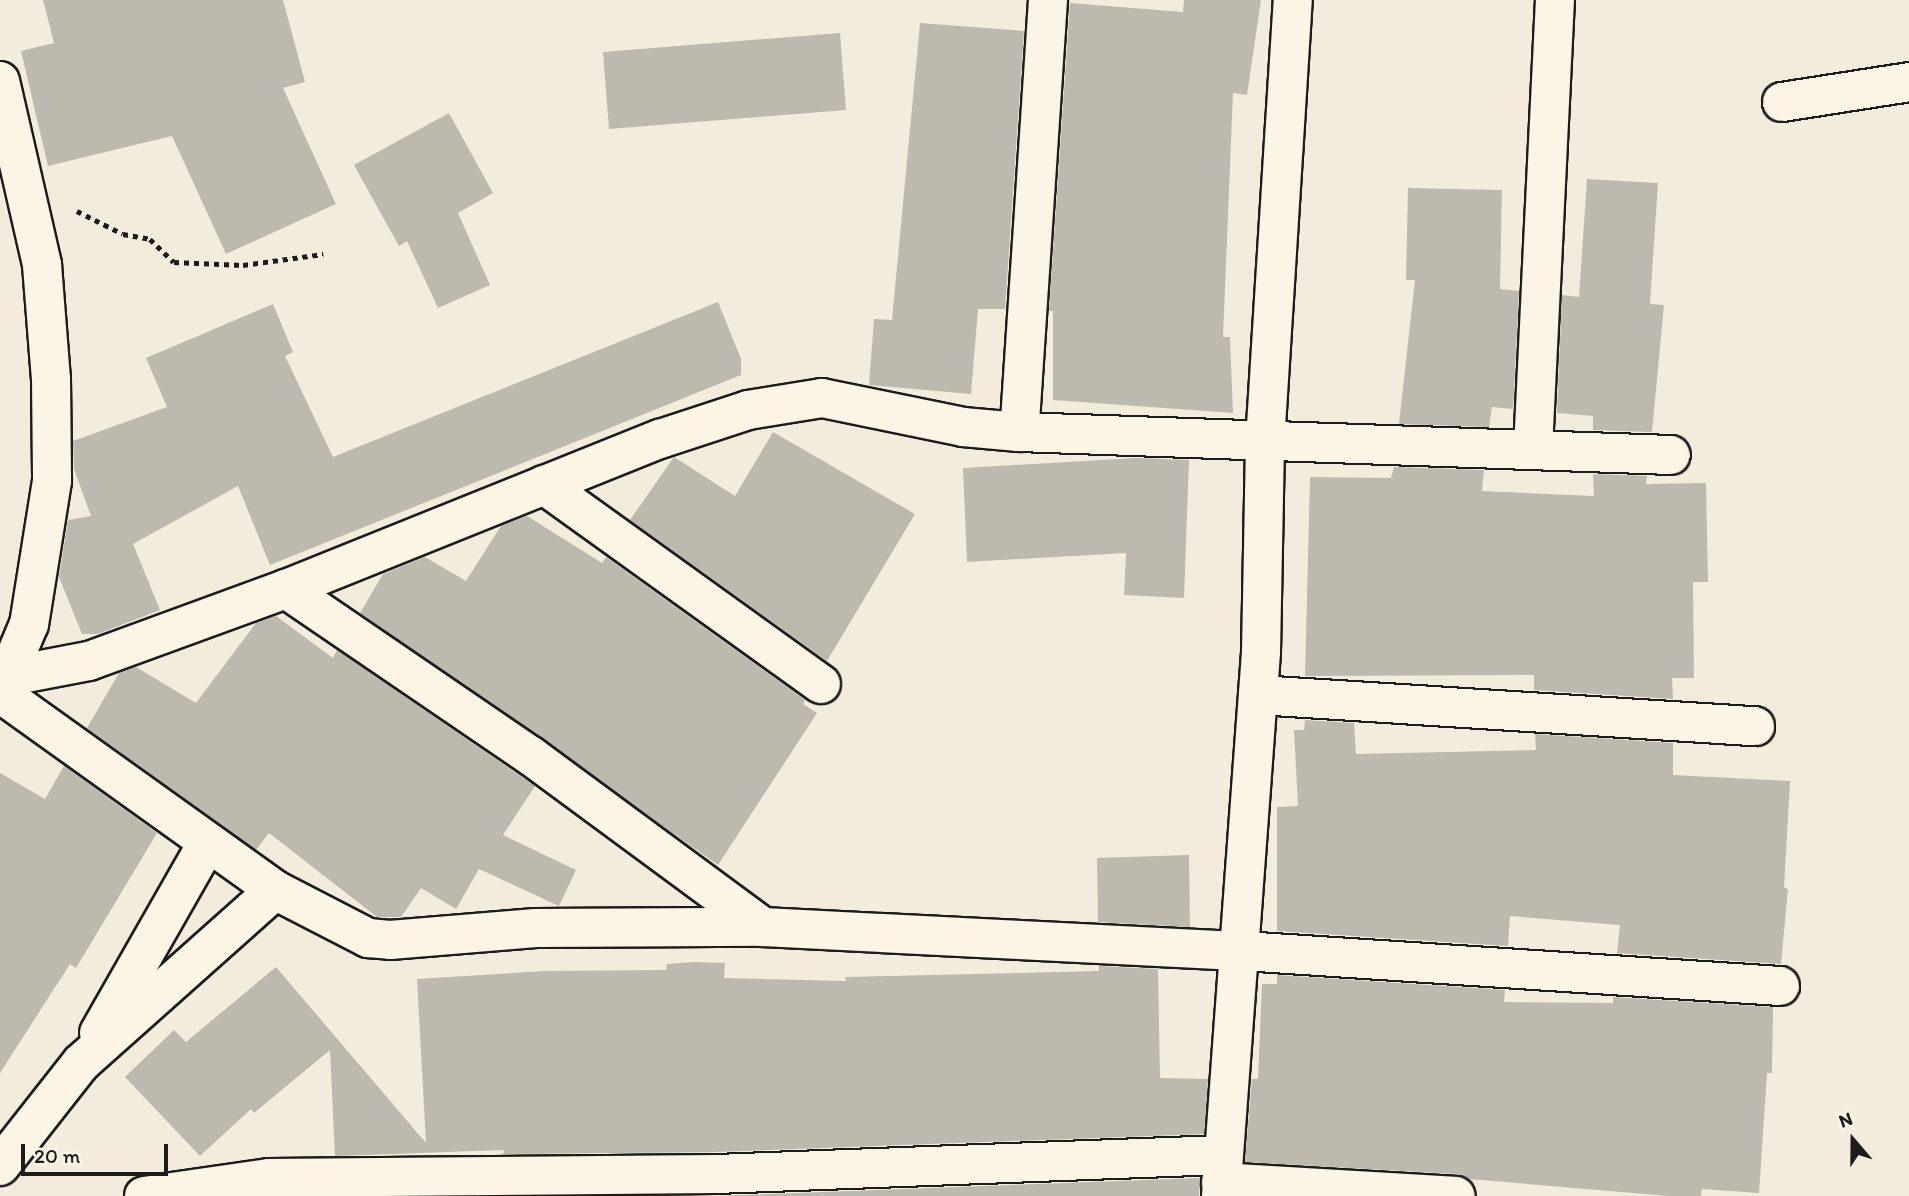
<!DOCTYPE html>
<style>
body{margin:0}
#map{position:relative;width:1909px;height:1196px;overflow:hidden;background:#f3ecdd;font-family:Itim,sans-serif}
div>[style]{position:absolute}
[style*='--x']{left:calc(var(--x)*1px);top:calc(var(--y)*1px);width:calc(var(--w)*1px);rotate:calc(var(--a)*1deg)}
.building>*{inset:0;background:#beb9ae}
.path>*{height:4.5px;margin-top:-2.25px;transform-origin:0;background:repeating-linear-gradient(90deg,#1c1c1c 0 5px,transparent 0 10px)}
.roads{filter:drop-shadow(2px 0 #1c1c1c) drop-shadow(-2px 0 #1c1c1c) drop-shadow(0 2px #1c1c1c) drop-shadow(0 -2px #1c1c1c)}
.street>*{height:38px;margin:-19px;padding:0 19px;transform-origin:19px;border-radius:19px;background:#fcf5e5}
span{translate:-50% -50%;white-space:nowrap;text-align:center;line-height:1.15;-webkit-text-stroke:6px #fcf5e5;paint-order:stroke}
.north{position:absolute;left:1818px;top:1105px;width:70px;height:70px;-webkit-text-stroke:5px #fcf5e5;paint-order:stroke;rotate:340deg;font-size:19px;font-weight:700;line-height:28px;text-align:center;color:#1c1c1c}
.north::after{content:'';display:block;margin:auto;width:24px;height:32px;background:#1c1c1c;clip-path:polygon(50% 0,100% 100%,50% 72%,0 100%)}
.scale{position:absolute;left:21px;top:1144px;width:147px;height:32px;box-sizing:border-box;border:4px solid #1c1c1c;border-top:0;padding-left:9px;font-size:21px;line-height:24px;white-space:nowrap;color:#1c1c1c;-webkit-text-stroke:5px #fcf5e5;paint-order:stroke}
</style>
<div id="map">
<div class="building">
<i style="clip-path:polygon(43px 0,283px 0,305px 82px,283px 88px,336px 204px,226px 254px,172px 136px,48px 166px,21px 51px,54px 43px)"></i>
<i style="clip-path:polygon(1184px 0,1261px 0,1247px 95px,1233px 93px,1223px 337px,1230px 337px,1233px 413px,1053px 400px,1053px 311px,1049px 311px,1070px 3px,1183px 12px)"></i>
<i style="clip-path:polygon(920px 23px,1024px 31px,1005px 309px,978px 309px,971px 394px,869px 385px,874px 319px,892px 320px)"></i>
<i style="clip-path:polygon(840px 33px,846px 110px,609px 129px,603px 52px)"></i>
<i style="clip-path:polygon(449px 113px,493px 193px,458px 213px,490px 285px,438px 308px,407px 241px,399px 246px,354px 165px)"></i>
<i style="clip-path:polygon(1587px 179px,1658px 183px,1650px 304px,1664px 305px,1652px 432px,1593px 430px,1593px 416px,1557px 413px,1562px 295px,1579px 297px)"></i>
<i style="clip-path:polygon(1408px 188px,1502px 190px,1500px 289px,1519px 291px,1513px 409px,1492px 407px,1489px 427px,1399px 424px,1415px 280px,1406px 280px)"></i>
<i style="clip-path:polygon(718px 302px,741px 359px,741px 375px,270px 565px,238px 486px,133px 544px,160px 610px,98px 634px,82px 634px,59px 577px,68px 520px,91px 516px,74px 469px,73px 441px,167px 407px,146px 358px,273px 304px,293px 352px,285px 356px,333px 457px)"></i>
<i style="clip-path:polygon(773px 432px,915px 514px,827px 661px,630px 520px,674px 457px,735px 496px)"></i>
<i style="clip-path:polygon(1136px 458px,1189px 460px,1184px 598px,1124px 595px,1126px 553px,967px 562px,963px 468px)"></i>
<i style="clip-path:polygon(1394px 467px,1484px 470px,1482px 491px,1594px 496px,1593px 474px,1647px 476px,1646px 484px,1706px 483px,1708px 582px,1693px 582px,1694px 678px,1672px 678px,1673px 699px,1534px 690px,1534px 675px,1305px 676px,1310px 477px,1391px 478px)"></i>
<i style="clip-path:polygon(527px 516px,602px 563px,606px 557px,805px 700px,803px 704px,817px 713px,718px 865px,360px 613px,383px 574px,425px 557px,466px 581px,501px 526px)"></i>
<i style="clip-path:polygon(276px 616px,333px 658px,337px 650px,535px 786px,503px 835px,576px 870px,559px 906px,479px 869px,456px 909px,421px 888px,401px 917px,377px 917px,269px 833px,256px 850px,87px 728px,119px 673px,136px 667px,196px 703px,256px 623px)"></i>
<i style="clip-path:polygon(1305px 720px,1354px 723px,1356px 754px,1536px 750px,1535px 734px,1673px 743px,1673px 775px,1790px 781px,1784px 888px,1788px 889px,1781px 964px,1617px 953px,1620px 925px,1510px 916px,1508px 946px,1277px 931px,1277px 807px,1298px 806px,1294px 730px,1304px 730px)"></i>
<i style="clip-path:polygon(64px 766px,157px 833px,76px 968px,70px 964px,0 1073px,0 773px,45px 799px)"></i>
<i style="clip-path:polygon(1189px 855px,1190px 927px,1098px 922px,1097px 858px)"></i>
<i style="clip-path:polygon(694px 962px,725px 963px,724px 978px,846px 981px,845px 977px,1099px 971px,1099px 966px,1158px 969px,1160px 1078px,1208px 1079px,1204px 1134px,715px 1152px,503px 1154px,504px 1150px,335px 1156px,330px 1050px,254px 1113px,251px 1109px,200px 1156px,125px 1077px,174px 1030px,186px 1042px,276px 967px,426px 1143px,417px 979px,544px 971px,666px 970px,667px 964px)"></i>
<i style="clip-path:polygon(1277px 975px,1505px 990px,1504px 1002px,1613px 1003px,1613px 997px,1773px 1007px,1772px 1073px,1767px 1073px,1759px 1193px,1702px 1189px,1701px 1196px,1668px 1196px,1470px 1179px,1457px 1174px,1245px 1162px,1252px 1079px,1258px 1079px,1262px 984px,1277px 984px)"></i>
<i style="clip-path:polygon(1200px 1178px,1199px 1196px,702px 1196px,717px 1196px)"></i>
</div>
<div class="path">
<i style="--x:77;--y:211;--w:51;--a:26.6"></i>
<i style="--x:123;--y:234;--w:27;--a:10"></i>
<i style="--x:150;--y:239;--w:33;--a:44"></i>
<i style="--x:174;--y:262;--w:69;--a:2.5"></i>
<i style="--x:243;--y:265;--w:81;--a:-7.8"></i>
</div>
<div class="roads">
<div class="street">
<i style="--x:1048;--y:0;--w:433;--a:93.8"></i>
<i style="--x:1019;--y:432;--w:652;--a:2.02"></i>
<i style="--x:0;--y:81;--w:189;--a:77.1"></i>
<i style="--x:42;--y:265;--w:114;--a:85.5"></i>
<i style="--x:51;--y:379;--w:102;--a:89.4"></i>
<i style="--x:52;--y:481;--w:145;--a:99.1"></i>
<i style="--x:29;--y:624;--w:75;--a:112.8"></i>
<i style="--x:1782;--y:102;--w:129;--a:-8.9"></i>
<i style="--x:1533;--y:449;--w:450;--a:-87.2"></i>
<i style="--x:544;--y:485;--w:341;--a:35.7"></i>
<i style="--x:286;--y:589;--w:297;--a:34.3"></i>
<i style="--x:531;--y:756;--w:288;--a:36.4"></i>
<i style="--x:10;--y:676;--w:80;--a:-10.8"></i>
<i style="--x:89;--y:661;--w:210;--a:-20.1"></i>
<i style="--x:286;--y:589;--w:403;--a:-21.9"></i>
<i style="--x:660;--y:439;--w:93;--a:-18.2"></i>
<i style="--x:748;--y:410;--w:75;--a:-9.2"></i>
<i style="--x:822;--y:398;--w:144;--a:11.6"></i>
<i style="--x:963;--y:427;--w:56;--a:5.1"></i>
<i style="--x:0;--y:693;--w:338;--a:35.6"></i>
<i style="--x:1258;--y:695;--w:498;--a:3.6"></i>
<i style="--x:99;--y:1033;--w:218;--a:-60.3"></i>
<i style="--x:0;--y:1166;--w:131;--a:-51.8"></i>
<i style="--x:81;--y:1063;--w:260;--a:-41.7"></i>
<i style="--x:275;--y:890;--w:105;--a:27.3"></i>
<i style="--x:368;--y:938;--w:22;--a:5"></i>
<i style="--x:390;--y:940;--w:146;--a:-4.7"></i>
<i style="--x:536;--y:928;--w:227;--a:-0.3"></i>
<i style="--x:763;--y:927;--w:480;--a:2.9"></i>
<i style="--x:1242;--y:951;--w:539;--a:3.72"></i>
<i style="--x:1221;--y:1182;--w:235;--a:3.4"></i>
<i style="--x:144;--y:1196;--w:126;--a:-8.2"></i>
<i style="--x:269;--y:1178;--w:447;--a:-0.5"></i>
<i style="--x:716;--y:1174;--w:507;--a:-2.15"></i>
<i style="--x:1221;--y:1196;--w:545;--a:-85.79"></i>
<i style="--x:1261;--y:652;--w:210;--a:-88.9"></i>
<i style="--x:1265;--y:442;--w:443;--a:-86.4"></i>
</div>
</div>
<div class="north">N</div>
<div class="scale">20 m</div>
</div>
